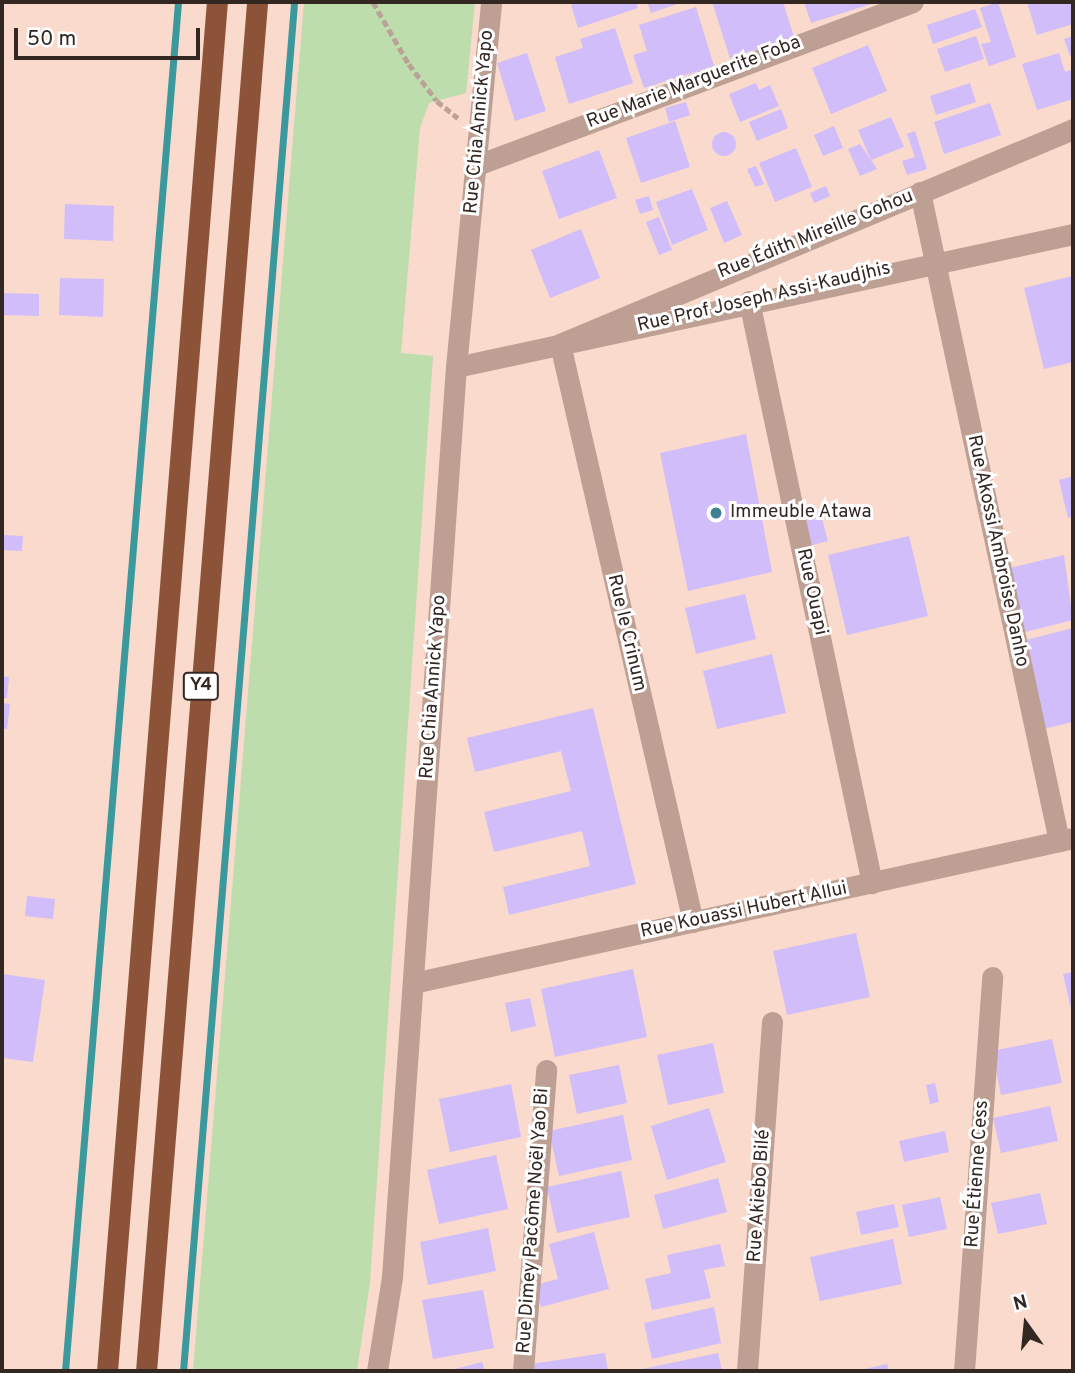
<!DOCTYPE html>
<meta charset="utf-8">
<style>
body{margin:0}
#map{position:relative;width:1075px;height:1373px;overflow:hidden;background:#f9dacc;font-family:Overpass,sans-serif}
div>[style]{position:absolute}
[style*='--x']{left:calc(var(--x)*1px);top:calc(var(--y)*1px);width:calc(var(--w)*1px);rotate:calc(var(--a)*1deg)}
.green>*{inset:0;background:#bdddad}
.stream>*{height:7px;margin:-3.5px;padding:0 3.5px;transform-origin:3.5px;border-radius:3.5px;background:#3b999d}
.building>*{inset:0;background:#d1bdfa}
.round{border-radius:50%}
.path>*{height:4.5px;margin-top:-2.25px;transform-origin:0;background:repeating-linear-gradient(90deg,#bba297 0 7px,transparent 0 10.5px)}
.minor>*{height:21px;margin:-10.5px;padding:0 10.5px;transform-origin:10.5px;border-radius:10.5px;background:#bda093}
.highway>*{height:21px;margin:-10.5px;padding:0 10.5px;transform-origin:10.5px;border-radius:10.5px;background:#8d5339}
.dots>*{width:19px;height:19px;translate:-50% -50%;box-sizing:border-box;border:4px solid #fff;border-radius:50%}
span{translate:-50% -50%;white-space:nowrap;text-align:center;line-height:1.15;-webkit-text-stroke:6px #fff;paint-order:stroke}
.shield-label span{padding:2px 5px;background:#fff;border:2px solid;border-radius:5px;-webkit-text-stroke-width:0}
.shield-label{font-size:18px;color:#332722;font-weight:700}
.street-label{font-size:19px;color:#332722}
.poi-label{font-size:19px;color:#332722}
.left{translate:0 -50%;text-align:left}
.frame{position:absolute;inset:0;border:4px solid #332722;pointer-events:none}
.north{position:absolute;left:991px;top:1289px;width:70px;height:70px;-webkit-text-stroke:5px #fff;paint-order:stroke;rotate:345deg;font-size:19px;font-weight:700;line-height:28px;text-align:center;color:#332722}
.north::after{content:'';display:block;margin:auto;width:24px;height:32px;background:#332722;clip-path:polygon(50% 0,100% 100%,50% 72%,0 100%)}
.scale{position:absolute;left:14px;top:28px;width:186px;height:32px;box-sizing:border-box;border:4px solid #332722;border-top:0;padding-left:9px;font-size:21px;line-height:24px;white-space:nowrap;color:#332722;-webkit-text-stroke:5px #fff;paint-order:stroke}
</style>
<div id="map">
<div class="green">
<i style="clip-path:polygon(304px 2px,475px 2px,466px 93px,429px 103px,420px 128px,401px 353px,433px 356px,370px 1283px,357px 1371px,193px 1371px)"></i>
</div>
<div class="stream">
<i style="--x:65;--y:1371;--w:1374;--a:-85.28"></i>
<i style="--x:183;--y:1371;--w:1373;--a:-85.36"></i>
</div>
<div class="building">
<i style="clip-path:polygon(582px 2px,636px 2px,638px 8px,578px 28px,571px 5px)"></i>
<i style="clip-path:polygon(647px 2px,683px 2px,651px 13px)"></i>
<i style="clip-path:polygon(712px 2px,783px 2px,794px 37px,730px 58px)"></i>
<i style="clip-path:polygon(804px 2px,871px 2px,871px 4px,811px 23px)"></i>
<i style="clip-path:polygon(998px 2px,1016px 57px,989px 66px,981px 44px,991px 42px,980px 8px)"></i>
<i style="clip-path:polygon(1027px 2px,1073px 2px,1073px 24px,1037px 35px)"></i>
<i style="clip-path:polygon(696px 7px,714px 66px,644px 88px,633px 55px,647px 51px,639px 25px)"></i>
<i style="clip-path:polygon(975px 9px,982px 27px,933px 44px,927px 25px)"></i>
<i style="clip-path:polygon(615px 28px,633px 83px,569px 104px,555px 57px,583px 48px,580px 39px)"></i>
<i style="clip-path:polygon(976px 36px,984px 59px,945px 72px,937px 49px)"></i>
<i style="clip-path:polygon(1073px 36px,1073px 55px,1070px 56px,1064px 39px)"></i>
<i style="clip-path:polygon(868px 45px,887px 91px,831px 114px,812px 68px)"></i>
<i style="clip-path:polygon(527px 53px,546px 111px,515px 121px,497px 63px)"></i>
<i style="clip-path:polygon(1059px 53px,1065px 72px,1073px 69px,1073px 99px,1037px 110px,1022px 64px)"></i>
<i style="clip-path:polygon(756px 83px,759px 90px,770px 85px,779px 106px,740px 122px,729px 94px)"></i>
<i style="clip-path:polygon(970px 83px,976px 102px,936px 115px,930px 96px)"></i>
<i style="clip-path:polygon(686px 102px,690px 115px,669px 122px,665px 108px)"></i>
<i style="clip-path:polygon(990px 103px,1001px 135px,944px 154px,934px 122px)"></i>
<i style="clip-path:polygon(781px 109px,788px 128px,757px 141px,749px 122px)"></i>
<i style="clip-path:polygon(891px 117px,904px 147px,871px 160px,858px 130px)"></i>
<i style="clip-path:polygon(675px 121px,690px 167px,641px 183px,626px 138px)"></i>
<i style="clip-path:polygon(834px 126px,843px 148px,823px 156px,814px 135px)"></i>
<i style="clip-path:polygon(915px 131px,927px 169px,907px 175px,902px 161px,915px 157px,907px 134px)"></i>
<i class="round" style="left:712px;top:132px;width:24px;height:24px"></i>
<i style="clip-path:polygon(860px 144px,877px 169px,860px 176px,848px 149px)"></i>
<i style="clip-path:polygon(796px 148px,812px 187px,775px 202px,759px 163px)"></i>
<i style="clip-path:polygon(599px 150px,617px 198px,559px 219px,542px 171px)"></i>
<i style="clip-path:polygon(756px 166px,764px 184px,755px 187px,747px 169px)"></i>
<i style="clip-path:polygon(826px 186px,830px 196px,814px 203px,810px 193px)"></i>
<i style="clip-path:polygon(692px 189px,708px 230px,672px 245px,656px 202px)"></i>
<i style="clip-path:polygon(649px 196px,653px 210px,640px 214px,635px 200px)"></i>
<i style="clip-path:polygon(727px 201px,742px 235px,724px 243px,710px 208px)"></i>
<i style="clip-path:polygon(65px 204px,114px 206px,113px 241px,64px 239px)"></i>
<i style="clip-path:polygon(659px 217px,672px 250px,659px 255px,646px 222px)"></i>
<i style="clip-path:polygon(581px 229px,600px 278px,550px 298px,531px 250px)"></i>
<i style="clip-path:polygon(1072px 276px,1073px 362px,1044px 369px,1024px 288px)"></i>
<i style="clip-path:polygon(60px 278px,104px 279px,103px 317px,59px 315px)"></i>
<i style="clip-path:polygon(2px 293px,39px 294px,39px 316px,2px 315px)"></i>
<i style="clip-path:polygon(746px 434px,772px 572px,688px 591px,660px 453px)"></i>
<i style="clip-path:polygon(1073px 476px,1073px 516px,1068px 518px,1059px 480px)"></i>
<i style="clip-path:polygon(820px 511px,828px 541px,809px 546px,802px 516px)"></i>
<i style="clip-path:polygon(2px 535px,23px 536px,22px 551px,2px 550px)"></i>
<i style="clip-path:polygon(909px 536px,928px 616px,847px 635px,828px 555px)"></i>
<i style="clip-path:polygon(1064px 555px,1073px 620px,1021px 633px,1006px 569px)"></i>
<i style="clip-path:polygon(745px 594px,756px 639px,696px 654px,685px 608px)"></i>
<i style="clip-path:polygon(1073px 628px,1073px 722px,1043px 729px,1022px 641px)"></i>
<i style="clip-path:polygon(772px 654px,786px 713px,717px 729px,703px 671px)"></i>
<i style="clip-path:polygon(2px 676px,9px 677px,7px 698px,2px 698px)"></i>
<i style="clip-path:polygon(2px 703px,10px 704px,7px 729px,2px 728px)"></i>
<i style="clip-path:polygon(593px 708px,636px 884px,509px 915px,503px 887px,590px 866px,582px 831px,494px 852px,484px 812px,571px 791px,561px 751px,475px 772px,467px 738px)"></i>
<i style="clip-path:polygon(27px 896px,55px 899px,53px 919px,25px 916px)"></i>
<i style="clip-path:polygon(856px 933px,870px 997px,787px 1015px,773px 951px)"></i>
<i style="clip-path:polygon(633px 969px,647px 1037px,555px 1057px,541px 989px)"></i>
<i style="clip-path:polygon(1073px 972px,1073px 1005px,1070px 1005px,1063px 974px)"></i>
<i style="clip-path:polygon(2px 974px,45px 980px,33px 1062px,2px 1058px)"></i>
<i style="clip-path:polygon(530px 998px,536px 1026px,511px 1032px,505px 1003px)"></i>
<i style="clip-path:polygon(1052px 1039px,1062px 1083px,1001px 1095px,992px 1051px)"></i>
<i style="clip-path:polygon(713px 1043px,724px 1093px,668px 1105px,657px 1055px)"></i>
<i style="clip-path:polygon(619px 1065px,627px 1103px,577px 1114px,569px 1075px)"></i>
<i style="clip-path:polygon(935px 1083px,939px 1102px,930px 1104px,926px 1085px)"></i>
<i style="clip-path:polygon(511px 1084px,521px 1137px,450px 1152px,439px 1099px)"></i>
<i style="clip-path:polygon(1050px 1106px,1058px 1141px,1001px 1153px,993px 1118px)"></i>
<i style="clip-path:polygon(709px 1108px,726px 1162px,667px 1180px,651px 1126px)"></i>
<i style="clip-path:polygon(623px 1115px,632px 1160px,559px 1176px,549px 1131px)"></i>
<i style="clip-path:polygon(945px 1131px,949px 1152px,904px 1162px,899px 1141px)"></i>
<i style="clip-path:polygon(496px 1155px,508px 1209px,439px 1224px,427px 1170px)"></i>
<i style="clip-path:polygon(621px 1171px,630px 1217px,557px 1233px,547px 1187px)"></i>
<i style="clip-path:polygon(718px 1178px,727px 1212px,663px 1229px,654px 1195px)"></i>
<i style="clip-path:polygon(1040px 1193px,1047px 1224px,998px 1234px,991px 1203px)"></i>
<i style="clip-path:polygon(940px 1197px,947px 1229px,909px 1237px,902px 1205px)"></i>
<i style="clip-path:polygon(894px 1204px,899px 1227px,861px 1235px,856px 1212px)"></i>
<i style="clip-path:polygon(488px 1228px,496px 1271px,428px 1285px,420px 1242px)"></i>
<i style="clip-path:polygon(594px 1232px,609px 1289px,541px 1307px,535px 1285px,558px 1279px,549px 1244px)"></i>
<i style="clip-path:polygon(893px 1239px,902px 1284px,820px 1301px,810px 1257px)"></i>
<i style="clip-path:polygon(720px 1244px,725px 1266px,704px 1270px,711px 1298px,652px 1310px,645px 1279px,671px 1273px,667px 1255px)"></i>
<i style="clip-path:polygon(483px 1290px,494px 1348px,433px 1359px,422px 1300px)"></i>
<i style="clip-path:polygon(714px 1307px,721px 1343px,652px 1359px,644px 1323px)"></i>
<i style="clip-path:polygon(605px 1353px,608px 1371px,532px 1371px,531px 1364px)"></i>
<i style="clip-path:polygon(718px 1353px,722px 1371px,639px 1371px,638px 1370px)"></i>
<i style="clip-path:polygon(482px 1362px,485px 1371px,451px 1371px,451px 1370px)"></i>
<i style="clip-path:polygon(887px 1364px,889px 1371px,860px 1371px,860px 1370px)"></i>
</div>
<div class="path">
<i style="--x:373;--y:2;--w:72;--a:59.9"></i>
<i style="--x:409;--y:64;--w:46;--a:52.9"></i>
<i style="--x:437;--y:101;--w:27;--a:39"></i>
</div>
<div class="minor">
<i style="--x:477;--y:165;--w:465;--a:-20.5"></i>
<i style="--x:920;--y:192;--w:664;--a:77.91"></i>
<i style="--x:749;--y:301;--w:595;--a:78.07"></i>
<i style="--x:456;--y:367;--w:631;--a:-12.16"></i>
<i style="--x:693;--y:922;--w:593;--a:-102.96"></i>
<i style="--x:560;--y:344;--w:556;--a:-22.74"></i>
<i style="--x:413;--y:983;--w:676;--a:-12.39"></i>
<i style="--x:377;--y:1371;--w:95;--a:-80.9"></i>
<i style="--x:392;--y:1277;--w:912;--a:-85.98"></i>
<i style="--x:456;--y:367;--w:367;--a:-84.5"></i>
<i style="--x:523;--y:1371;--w:302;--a:-85.6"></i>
<i style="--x:747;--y:1371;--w:350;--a:-85.9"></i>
<i style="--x:964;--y:1371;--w:395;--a:-85.9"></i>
</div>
<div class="highway">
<i style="--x:107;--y:1371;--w:1373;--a:-85.41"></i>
<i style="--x:146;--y:1371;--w:1373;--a:-85.36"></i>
</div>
<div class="dots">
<i style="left:716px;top:513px;background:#3e8192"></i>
</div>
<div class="shield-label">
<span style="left:201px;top:686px">Y4</span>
</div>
<div class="street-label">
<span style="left:694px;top:83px;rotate:-21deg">Rue Marie Marguerite Foba</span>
<span style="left:480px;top:122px;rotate:-85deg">Rue Chia Annick Yapo</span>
<span style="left:816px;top:235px;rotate:-22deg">Rue Édith Mireille Gohou</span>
<span style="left:764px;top:298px;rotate:-13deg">Rue Prof Joseph Assi-Kaudjhis</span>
<span style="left:997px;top:551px;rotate:78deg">Rue Akossi Ambroise Danho</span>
<span style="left:811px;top:592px;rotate:78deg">Rue Ouapi</span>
<span style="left:626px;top:633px;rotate:77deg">Rue le Crinum</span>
<span style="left:434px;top:687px;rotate:-86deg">Rue Chia Annick Yapo</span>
<span style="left:744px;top:911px;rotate:-12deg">Rue Kouassi Hubert Allui</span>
<span style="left:978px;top:1174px;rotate:-86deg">Rue Étienne Cess</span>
<span style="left:760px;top:1196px;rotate:-86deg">Rue Akiebo Bilé</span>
<span style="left:534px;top:1221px;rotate:-86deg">Rue Dimey Pacôme Noël Yao Bi</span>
</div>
<div class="poi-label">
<span class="left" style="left:730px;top:513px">Immeuble Atawa</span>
</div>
<div class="frame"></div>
<div class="north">N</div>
<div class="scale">50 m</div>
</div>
